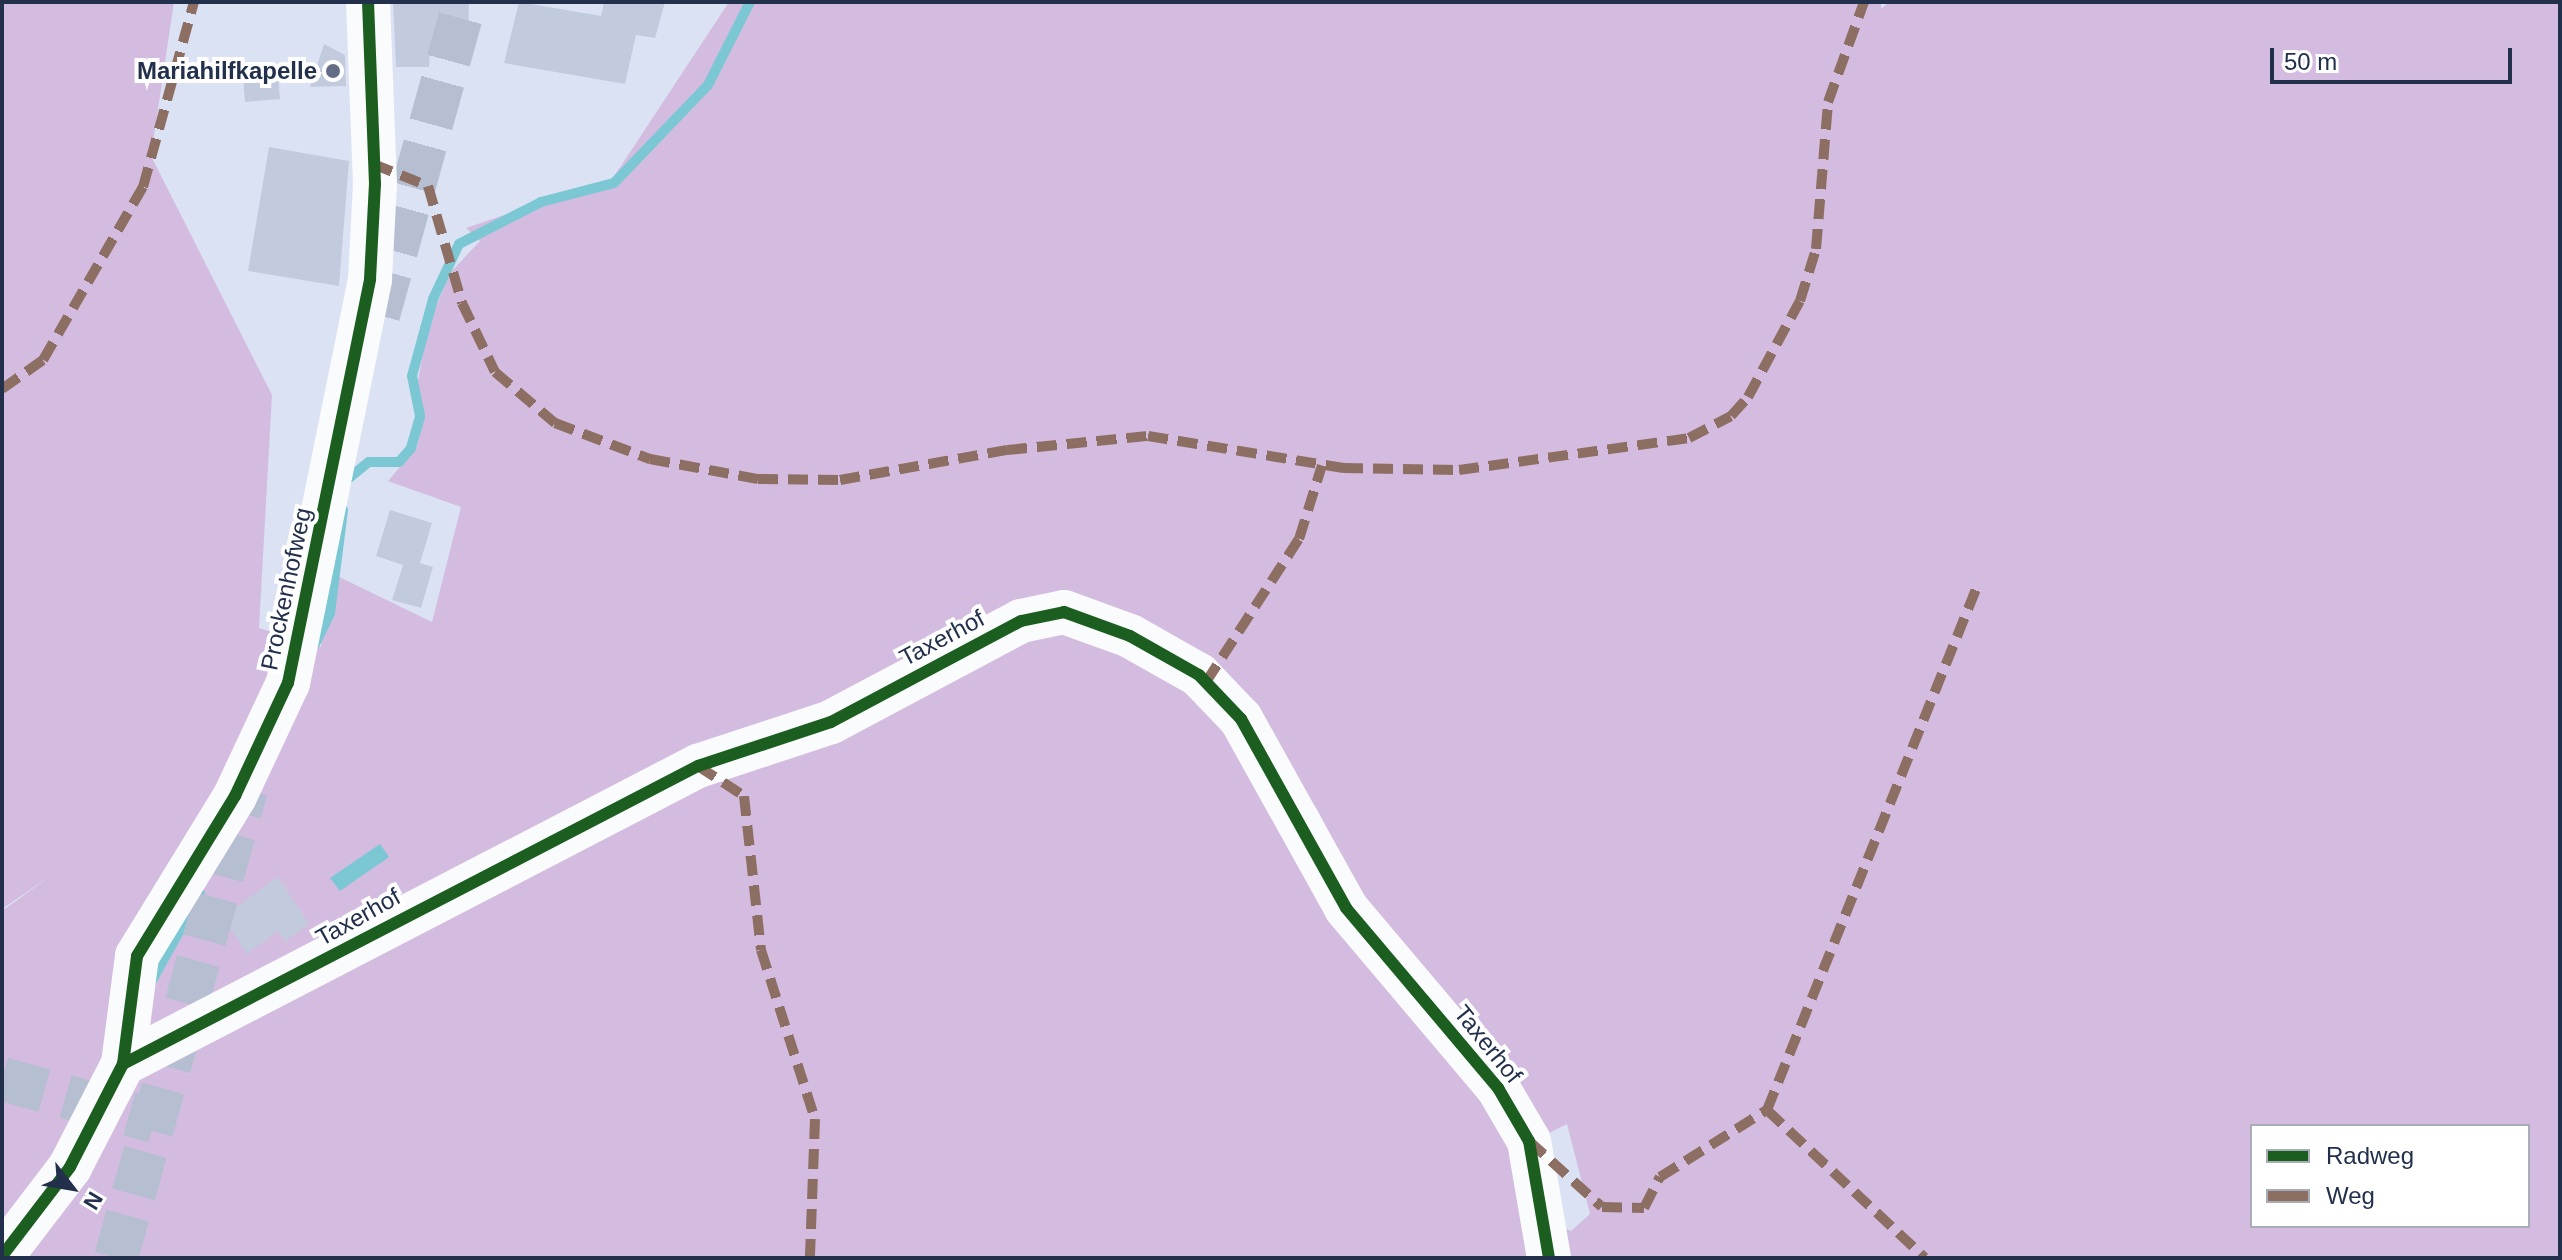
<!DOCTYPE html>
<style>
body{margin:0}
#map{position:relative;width:2562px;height:1260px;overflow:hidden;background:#dbe2f3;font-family:Helvetica,sans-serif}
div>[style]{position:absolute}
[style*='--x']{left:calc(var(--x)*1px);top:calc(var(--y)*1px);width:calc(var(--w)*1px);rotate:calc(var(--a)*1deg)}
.green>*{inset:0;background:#d3bcdf}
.water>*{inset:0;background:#7bc8d4}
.stream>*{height:10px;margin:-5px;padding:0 5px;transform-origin:5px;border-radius:5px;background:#7bc8d4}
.building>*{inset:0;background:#c2cbdd}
.minor-tunnel>*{height:44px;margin-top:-22px;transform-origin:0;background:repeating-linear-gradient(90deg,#b6bed2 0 44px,transparent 0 66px)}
.minor>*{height:44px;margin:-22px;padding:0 22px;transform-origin:22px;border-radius:22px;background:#fafbfd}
.quiet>*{height:10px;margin-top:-5px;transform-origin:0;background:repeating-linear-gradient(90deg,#8d6e63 0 20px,transparent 0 30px)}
.cycleway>*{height:12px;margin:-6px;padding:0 6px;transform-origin:6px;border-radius:6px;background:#1b5e20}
.dots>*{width:22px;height:22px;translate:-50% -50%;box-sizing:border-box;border:4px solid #fff;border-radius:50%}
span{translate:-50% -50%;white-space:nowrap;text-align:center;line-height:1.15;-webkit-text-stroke:8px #fff;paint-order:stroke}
.poi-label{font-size:24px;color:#23304c;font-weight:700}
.right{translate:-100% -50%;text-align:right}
.street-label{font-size:24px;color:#23304c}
.frame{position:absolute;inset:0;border:4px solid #23304c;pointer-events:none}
.legend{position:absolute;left:2250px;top:1124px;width:280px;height:104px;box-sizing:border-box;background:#fff;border:2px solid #a7acb7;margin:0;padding:10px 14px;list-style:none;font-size:24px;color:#23304c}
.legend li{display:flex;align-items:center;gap:16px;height:40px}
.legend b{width:40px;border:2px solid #a7acb7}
.north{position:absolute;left:32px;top:1148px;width:80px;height:80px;-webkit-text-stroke:6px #fff;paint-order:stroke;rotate:121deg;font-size:22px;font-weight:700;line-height:32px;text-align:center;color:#23304c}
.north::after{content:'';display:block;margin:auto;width:28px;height:36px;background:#23304c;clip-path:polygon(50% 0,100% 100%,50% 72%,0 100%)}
.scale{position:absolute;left:2270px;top:48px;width:242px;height:36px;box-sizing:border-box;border:4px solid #23304c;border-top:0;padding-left:10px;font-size:24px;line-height:28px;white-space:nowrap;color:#23304c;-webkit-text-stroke:6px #fff;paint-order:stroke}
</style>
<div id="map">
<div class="green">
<i style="clip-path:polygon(evenodd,2px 2px,174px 2px,151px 156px,272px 395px,259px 628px,321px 647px,329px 572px,432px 622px,461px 507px,388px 481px,417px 447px,423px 421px,416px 391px,429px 322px,451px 272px,480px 241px,466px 228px,613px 178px,729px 2px,1881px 2px,1881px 9px,1889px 2px,2560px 2px,2560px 1258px,1555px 1258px,1550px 1221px,1571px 1231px,1590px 1214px,1567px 1124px,1541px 1137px,1389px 954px,1317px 809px,1214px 675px,1364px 958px,1455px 1057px,1499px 1120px,1532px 1193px,1543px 1258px,2px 1258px,2px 911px,53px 874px,2px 909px,2px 2px,2252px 1126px,2528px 1126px,2528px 1226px,2252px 1226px,2252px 1126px)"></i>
</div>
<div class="water">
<i style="clip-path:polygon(380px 844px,389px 857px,340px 891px,330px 878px)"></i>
</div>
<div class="stream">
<i style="--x:344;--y:482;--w:32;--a:-39"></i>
<i style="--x:369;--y:462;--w:30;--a:0"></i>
<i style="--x:399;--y:462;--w:18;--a:-49"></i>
<i style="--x:411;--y:448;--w:33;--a:-74"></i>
<i style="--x:420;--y:416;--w:41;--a:-101.3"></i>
<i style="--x:412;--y:376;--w:80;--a:-74.7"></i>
<i style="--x:433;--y:299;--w:61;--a:-64.7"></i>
<i style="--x:459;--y:244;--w:92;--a:-27.1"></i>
<i style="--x:541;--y:202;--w:75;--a:-14.6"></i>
<i style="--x:614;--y:183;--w:136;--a:-46.2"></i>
<i style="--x:708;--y:85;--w:93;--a:-63.2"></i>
<i style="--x:315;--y:644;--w:34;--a:-64"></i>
<i style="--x:330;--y:613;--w:104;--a:-82.8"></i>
<i style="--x:151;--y:982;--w:101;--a:-60.9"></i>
</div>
<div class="building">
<i style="clip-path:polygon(393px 2px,469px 2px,468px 52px,430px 51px,429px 67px,396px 67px)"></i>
<i style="clip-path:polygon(519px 2px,601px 16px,604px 2px,665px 2px,655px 38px,636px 35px,625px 84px,504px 63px)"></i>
<i style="clip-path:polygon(324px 44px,345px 55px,346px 86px,310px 87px)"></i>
<i style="clip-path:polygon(278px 73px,280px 99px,245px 102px,243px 76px)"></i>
<i style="clip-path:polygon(269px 147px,349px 161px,339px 286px,248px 271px)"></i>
<i style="clip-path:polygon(390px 510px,432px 523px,420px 563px,433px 567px,421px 608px,392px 600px,403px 565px,376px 556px)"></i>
<i style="clip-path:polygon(278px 877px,309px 924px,285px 941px,278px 931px,247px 954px,223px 917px)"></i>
</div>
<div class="minor-tunnel">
<i style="--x:378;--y:315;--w:325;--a:-74.5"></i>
<i style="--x:2;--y:1079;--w:158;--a:15.4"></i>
<i style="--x:116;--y:1258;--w:486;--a:-74.5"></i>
</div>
<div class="minor">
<i style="--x:123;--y:1064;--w:648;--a:-27.4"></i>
<i style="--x:698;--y:766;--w:140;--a:-18.3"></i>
<i style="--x:831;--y:722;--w:215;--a:-28"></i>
<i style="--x:1021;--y:621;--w:44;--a:-11.8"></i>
<i style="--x:1064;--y:612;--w:70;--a:20"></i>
<i style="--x:1130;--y:636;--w:79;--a:29.5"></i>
<i style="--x:1199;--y:675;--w:61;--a:46.3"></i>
<i style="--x:1241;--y:719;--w:216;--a:60.9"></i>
<i style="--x:1346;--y:908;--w:236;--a:49.8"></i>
<i style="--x:1498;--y:1088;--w:61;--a:59.7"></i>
<i style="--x:1529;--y:1141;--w:119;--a:80.3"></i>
<i style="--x:2;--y:1256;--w:112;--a:-52.6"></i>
<i style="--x:70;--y:1167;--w:116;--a:-62.8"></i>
<i style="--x:123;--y:1064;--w:109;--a:-82.6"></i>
<i style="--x:137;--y:956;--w:188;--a:-58.5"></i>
<i style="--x:235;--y:796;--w:125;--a:-64.9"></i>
<i style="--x:288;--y:683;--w:412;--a:-78.5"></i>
<i style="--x:370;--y:279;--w:95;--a:-87"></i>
<i style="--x:375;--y:184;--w:182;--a:-92.2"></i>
</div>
<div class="quiet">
<i style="--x:373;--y:164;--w:59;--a:21.8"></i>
<i style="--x:428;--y:186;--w:122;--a:73.8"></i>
<i style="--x:462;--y:303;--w:76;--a:64.4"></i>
<i style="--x:495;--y:372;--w:79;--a:40.4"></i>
<i style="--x:555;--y:423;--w:102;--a:20.8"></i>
<i style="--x:650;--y:459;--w:110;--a:10.5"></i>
<i style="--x:758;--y:479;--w:82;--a:0.7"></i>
<i style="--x:840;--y:480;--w:170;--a:-10.2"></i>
<i style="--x:1007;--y:450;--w:142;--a:-5.7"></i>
<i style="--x:1148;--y:436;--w:198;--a:9.3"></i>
<i style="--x:1343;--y:468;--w:116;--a:1"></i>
<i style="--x:1459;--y:470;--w:232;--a:-7.9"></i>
<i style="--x:1689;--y:438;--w:47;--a:-27.6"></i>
<i style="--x:1731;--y:416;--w:25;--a:-48"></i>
<i style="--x:1748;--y:397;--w:109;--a:-61.6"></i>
<i style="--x:1800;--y:301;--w:54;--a:-72.9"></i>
<i style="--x:1816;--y:249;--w:147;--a:-85.3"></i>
<i style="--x:1828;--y:102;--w:106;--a:-70.2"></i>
<i style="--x:2;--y:389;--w:50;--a:-35.3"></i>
<i style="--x:43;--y:360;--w:200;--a:-60"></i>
<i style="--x:143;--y:187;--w:192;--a:-74.6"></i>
<i style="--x:1206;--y:682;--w:171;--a:-57"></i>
<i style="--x:1299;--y:539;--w:77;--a:-72.7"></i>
<i style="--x:698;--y:766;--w:55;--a:33.1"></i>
<i style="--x:744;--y:796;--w:155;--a:83.7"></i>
<i style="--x:761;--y:950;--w:177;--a:72.3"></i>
<i style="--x:815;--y:1119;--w:139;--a:92.1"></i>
<i style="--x:1767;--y:1110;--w:216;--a:43.1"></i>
<i style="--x:1529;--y:1141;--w:98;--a:42.1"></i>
<i style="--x:1602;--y:1207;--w:42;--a:1.4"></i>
<i style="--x:1644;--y:1208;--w:35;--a:-63"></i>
<i style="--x:1660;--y:1177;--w:126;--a:-32.1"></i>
<i style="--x:1767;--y:1110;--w:567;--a:-68.14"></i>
</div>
<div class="cycleway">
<i style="--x:123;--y:1064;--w:648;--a:-27.4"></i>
<i style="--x:698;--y:766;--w:140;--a:-18.3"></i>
<i style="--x:831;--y:722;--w:215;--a:-28"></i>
<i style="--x:1021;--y:621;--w:44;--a:-11.8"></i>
<i style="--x:1064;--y:612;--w:70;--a:20"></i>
<i style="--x:1130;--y:636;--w:79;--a:29.5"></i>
<i style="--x:1199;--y:675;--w:61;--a:46.3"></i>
<i style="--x:1241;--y:719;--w:216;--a:60.9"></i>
<i style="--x:1346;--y:908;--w:236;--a:49.8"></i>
<i style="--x:1498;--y:1088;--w:61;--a:59.7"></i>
<i style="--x:1529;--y:1141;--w:119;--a:80.3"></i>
<i style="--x:2;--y:1256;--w:112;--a:-52.6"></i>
<i style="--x:70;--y:1167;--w:116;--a:-62.8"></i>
<i style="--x:123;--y:1064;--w:109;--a:-82.6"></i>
<i style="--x:137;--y:956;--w:188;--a:-58.5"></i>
<i style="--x:235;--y:796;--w:125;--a:-64.9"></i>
<i style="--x:288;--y:683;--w:412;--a:-78.5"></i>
<i style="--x:370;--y:279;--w:95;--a:-87"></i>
<i style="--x:375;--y:184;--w:182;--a:-92.2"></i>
</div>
<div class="dots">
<i style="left:333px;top:71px;background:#636e86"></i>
</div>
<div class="poi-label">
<span class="right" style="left:317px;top:71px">Mariahilfkapelle</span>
</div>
<div class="street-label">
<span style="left:286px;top:589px;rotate:-78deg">Prockenhofweg</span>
<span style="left:942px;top:638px;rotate:-28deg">Taxerhof</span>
<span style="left:358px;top:917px;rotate:-29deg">Taxerhof</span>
<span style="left:1488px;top:1044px;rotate:51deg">Taxerhof</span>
</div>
<div class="frame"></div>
<ul class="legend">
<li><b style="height:10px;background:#1b5e20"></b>Radweg</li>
<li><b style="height:10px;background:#8d6e63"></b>Weg</li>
</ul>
<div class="north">N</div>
<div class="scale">50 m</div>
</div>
